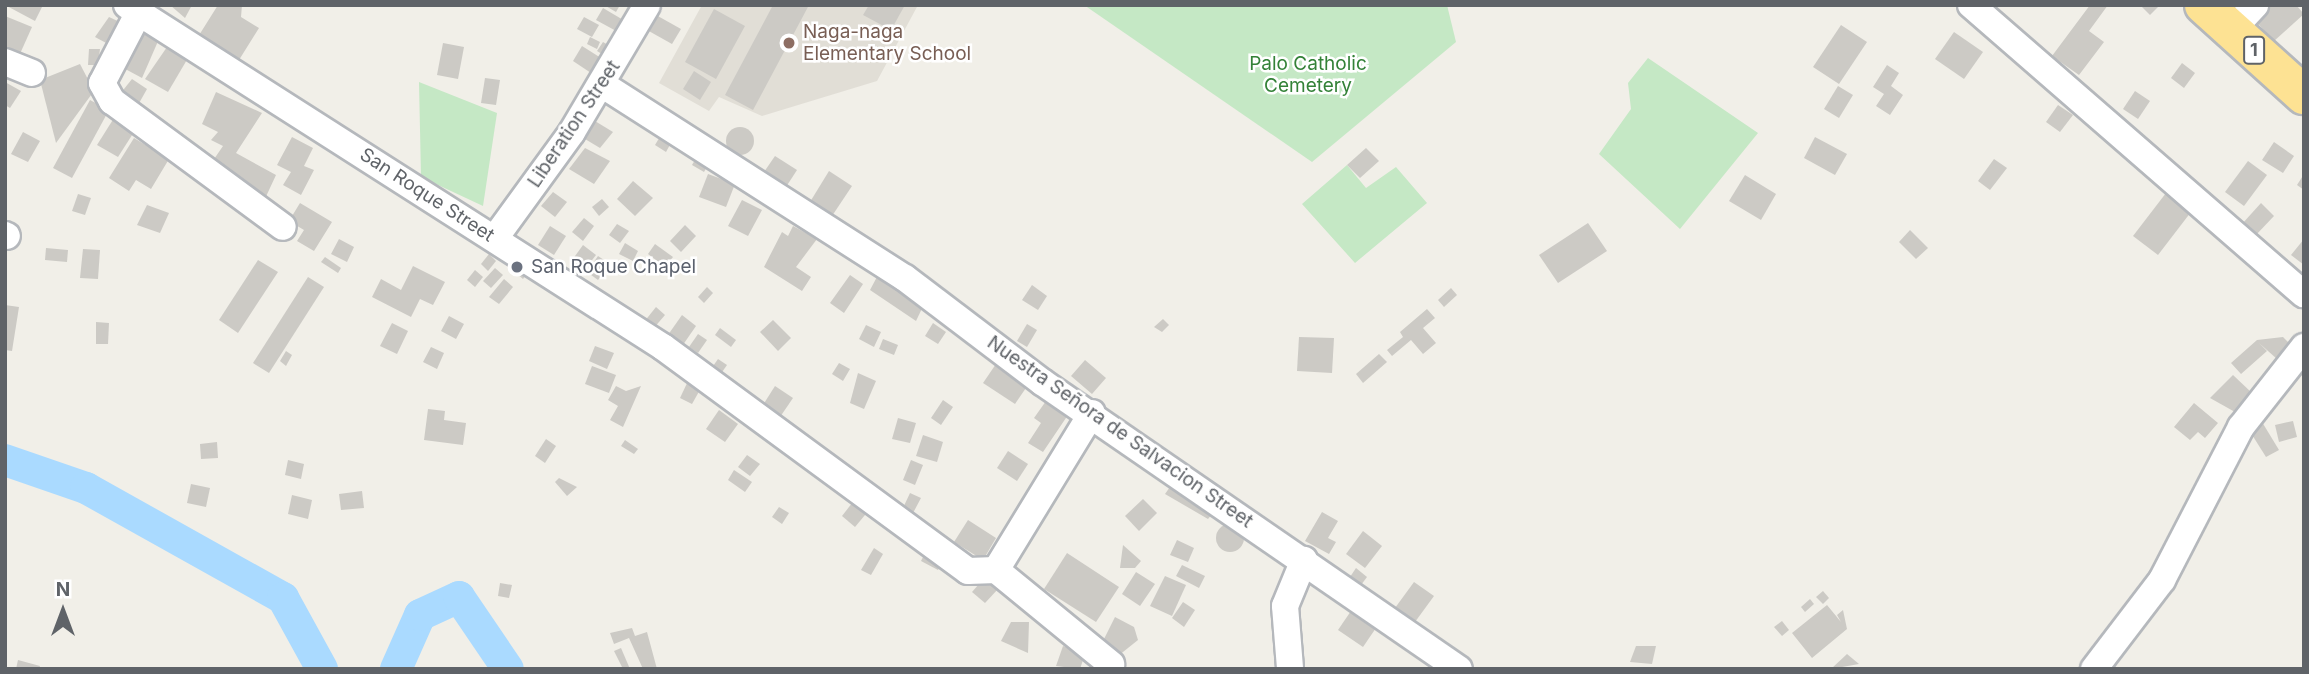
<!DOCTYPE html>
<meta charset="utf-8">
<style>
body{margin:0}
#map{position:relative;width:2309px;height:674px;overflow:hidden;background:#f1efe8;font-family:Inter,sans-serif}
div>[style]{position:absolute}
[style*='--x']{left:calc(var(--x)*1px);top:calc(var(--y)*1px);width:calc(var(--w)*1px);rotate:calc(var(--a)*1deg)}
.education>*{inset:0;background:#e1ded6}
.green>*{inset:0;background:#c5e8c5}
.river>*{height:32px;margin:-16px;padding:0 16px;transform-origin:16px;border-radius:16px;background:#aadaff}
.building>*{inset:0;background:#cccac5}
.round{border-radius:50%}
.roads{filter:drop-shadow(2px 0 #b5b8bc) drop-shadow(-2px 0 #b5b8bc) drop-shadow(0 2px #b5b8bc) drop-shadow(0 -2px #b5b8bc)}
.minor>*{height:26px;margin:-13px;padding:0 13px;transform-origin:13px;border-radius:13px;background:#fff}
.highway>*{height:38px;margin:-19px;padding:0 19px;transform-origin:19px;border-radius:19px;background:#fde293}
.dots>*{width:19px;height:19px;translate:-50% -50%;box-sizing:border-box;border:4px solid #fff;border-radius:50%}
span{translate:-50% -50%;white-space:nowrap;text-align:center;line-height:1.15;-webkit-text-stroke:5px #fff;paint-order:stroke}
.shield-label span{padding:2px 5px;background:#fff;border:2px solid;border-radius:5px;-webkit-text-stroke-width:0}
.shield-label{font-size:18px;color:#5f6368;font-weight:700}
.education-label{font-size:19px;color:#785e54}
.left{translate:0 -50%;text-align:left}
.park-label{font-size:19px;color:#348238}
.street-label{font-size:19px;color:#5f6368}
.worship-label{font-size:19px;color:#5b616d}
.frame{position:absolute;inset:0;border:7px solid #5f6368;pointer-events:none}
.north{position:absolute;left:28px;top:576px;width:70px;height:70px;-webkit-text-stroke:5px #fff;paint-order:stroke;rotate:0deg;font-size:19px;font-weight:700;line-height:28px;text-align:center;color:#5f6368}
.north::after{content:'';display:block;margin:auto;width:24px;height:32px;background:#5f6368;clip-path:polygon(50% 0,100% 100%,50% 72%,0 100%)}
</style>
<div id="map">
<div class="education">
<i style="clip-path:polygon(702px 5px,918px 5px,877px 81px,762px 116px,719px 97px,709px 111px,659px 83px)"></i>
</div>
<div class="green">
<i style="clip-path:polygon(1084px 5px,1447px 5px,1456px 42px,1312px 162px)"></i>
<i style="clip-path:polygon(1648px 58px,1758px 133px,1680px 229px,1599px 154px,1631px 109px,1628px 83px)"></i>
<i style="clip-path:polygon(419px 82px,497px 113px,483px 206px,421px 177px)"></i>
<i style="clip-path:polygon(1347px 165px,1366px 188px,1396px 167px,1427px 203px,1355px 263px,1302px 204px)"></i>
</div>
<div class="river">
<i style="--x:5;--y:460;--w:86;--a:19.1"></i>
<i style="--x:86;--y:488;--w:226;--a:29.2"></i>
<i style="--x:283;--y:598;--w:81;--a:61.2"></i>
<i style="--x:396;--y:669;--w:59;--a:-66"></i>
<i style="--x:420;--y:615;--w:43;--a:-24.8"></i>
<i style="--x:459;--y:597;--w:87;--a:55.8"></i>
</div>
<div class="building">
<i style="clip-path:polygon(5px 5px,43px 5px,35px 21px)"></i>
<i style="clip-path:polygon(170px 5px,192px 5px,185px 18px)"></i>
<i style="clip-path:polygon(218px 5px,242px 5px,241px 17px,259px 28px,239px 60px,196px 40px)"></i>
<i style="clip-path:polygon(604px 5px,620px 5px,616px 12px)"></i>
<i style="clip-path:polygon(773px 5px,809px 5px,753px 110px,725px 95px)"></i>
<i style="clip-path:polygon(869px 5px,905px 5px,891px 30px,863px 15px)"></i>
<i style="clip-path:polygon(2090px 5px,2108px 5px,2089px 31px,2104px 42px,2079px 75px,2052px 56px)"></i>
<i style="clip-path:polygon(2140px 5px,2160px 5px,2150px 15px)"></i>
<i style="clip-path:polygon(2259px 5px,2296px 5px,2304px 14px,2274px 41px,2249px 14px)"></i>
<i style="clip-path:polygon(603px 8px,625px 21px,618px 32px,596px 20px)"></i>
<i style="clip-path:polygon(714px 9px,745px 26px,716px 79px,685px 62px)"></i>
<i style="clip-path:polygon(656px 15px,681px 29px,672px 44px,647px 30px)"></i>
<i style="clip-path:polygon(5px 16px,32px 27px,19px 56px,5px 50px)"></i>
<i style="clip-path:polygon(109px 17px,122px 23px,108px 44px,95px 37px)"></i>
<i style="clip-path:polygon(584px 17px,599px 25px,592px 37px,577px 29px)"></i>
<i style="clip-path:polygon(1841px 25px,1867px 42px,1839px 84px,1813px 67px)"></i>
<i style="clip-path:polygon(142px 29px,159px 39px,142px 78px,116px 64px)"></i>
<i style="clip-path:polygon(1954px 32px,1983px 52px,1964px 79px,1935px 59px)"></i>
<i style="clip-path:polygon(590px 37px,600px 42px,597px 49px,587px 44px)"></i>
<i style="clip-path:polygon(603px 42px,615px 49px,610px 59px,597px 51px)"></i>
<i style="clip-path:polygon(443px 43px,464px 47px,458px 79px,437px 75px)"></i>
<i style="clip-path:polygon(582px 46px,601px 58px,591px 73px,573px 61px)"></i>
<i style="clip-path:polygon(167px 47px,188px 58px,168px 92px,145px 79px)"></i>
<i style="clip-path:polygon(89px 49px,100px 49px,98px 65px,88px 65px)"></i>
<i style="clip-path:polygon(2182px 63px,2195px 73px,2184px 88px,2171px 78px)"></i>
<i style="clip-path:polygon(80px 64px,94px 91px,56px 143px,40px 80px)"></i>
<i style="clip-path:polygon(1887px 65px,1899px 73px,1891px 86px,1903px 95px,1890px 115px,1876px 106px,1884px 94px,1873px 87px)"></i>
<i style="clip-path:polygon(694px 71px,711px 82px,700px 100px,683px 89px)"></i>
<i style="clip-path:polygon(485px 78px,500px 80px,496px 105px,481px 103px)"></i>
<i style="clip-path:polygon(132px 79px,147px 89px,138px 105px,120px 94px)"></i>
<i style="clip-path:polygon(5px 82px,21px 91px,10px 108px,5px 105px)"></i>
<i style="clip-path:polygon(1838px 86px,1853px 95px,1839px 118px,1824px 109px)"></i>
<i style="clip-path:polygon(2135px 91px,2150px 101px,2138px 119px,2123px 109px)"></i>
<i style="clip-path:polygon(216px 92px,262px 113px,236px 153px,276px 175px,263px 203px,210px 165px,223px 146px,211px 140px,218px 132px,202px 124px)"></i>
<i style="clip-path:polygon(90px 100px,109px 110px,72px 178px,53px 168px)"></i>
<i style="clip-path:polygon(2058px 105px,2073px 115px,2060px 132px,2046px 122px)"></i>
<i style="clip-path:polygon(114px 118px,134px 132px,118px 157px,97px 145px)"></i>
<i style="clip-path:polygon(590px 118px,613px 132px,600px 148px,580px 136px)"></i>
<i class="round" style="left:726px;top:127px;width:28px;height:28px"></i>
<i style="clip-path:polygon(23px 132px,40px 141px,28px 162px,11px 154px)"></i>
<i style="clip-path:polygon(661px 135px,672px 141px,666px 152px,655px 145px)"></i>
<i style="clip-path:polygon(292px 137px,313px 148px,304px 166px,314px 170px,301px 195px,283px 185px,291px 172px,277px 165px)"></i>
<i style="clip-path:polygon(1815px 137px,1847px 154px,1835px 175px,1804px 158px)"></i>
<i style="clip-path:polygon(134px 138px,169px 159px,151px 189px,136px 180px,129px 191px,109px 178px)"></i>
<i style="clip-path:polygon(2274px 142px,2294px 156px,2283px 173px,2262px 160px)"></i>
<i style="clip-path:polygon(585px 148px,610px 161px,594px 184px,569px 169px)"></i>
<i style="clip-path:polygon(1366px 148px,1379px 161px,1360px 178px,1347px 165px)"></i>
<i style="clip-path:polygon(699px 153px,711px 160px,704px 172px,692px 165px)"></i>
<i style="clip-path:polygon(775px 156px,797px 170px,786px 187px,764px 172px)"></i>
<i style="clip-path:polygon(1994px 159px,2007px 168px,1990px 190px,1978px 181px)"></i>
<i style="clip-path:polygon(2248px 161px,2267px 175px,2244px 206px,2225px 192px)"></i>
<i style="clip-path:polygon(829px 171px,852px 186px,832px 216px,810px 202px)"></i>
<i style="clip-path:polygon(708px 174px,735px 184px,726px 207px,699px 197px)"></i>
<i style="clip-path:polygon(2304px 174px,2304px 190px,2297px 185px)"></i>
<i style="clip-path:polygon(1745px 175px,1776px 194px,1761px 220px,1729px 201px)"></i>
<i style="clip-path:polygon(633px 181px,653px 198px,635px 216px,617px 199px)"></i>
<i style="clip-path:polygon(553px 192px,567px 202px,555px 217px,541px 206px)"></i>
<i style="clip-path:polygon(2166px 193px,2191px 212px,2158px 255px,2133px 236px)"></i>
<i style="clip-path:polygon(78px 194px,91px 198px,85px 215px,72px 211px)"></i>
<i style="clip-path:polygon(602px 199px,609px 207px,599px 216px,592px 207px)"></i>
<i style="clip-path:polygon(742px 200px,762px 210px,748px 236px,728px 226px)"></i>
<i style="clip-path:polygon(300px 203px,332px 222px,314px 251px,297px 241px,304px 230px,289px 221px)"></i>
<i style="clip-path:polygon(2261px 203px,2274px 216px,2255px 236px,2242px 224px)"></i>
<i style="clip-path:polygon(147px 205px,169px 213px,160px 233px,137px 225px)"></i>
<i style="clip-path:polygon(584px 218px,594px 226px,583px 241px,572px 232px)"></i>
<i style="clip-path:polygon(1588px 223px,1607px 251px,1558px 283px,1539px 255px)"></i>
<i style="clip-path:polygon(617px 224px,629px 231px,620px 243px,609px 235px)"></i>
<i style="clip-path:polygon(685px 225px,696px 236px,681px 252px,670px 241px)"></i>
<i style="clip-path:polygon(550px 226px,566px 236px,554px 255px,538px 245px)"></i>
<i style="clip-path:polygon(793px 226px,817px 239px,796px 267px,811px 277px,802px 291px,764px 267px,782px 232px,788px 236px)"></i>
<i style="clip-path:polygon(1910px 230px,1928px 248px,1916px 259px,1899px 242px)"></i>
<i style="clip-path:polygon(339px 239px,354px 247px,347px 262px,331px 254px)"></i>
<i style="clip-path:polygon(2304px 239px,2304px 265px,2291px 255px)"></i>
<i style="clip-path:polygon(625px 243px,638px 251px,633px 261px,619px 254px)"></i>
<i style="clip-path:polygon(655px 244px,673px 257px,665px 267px,648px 254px)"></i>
<i style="clip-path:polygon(583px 245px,596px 255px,582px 273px,570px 263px)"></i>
<i style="clip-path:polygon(46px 248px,68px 250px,67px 262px,45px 260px)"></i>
<i style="clip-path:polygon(83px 249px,100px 250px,98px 279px,80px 278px)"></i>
<i style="clip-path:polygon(489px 254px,496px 261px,488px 271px,481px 264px)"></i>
<i style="clip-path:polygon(513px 256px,529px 271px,523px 279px,505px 264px)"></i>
<i style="clip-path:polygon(598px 256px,610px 264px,598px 280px,587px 272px)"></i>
<i style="clip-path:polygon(325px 257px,341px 268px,338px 273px,321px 262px)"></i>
<i style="clip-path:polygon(258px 260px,278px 272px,238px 333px,219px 320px)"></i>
<i style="clip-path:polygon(413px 266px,445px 282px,433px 305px,420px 299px,411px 317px,372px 297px,381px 279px,401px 290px)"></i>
<i style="clip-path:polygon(495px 268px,503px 275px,491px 288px,483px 281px)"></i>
<i style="clip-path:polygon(475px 270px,483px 277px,475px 287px,467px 280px)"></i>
<i style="clip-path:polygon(850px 275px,863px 284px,844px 313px,830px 303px)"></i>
<i style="clip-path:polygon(878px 275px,927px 298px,916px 321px,870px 290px)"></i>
<i style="clip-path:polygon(308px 277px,324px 287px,269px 373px,253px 363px)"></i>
<i style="clip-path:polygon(504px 279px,513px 287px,499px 304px,489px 297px)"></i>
<i style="clip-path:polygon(1032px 285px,1047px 296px,1038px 310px,1022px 300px)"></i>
<i style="clip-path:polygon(707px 287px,713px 293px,704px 303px,698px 297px)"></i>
<i style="clip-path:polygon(1451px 288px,1457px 295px,1444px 307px,1438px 300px)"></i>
<i style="clip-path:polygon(5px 305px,19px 307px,12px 351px,5px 350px)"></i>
<i style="clip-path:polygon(656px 307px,665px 315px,653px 329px,644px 322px)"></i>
<i style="clip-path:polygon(1427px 309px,1435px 318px,1423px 328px,1436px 343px,1423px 354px,1411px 340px,1392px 356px,1387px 350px,1403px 337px,1400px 332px)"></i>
<i style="clip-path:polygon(682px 315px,696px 326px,678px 352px,663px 342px)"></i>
<i style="clip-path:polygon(449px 316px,464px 324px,456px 339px,441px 331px)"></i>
<i style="clip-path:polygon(1163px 319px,1169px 325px,1162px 332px,1154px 327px)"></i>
<i style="clip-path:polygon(773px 320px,791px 338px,778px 351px,760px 332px)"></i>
<i style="clip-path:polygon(96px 322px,109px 323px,108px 344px,96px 344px)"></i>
<i style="clip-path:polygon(392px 323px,408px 331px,397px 354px,380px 346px)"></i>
<i style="clip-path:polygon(933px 323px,946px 332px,938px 344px,925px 336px)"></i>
<i style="clip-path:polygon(1027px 324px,1037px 330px,1027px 347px,1017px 341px)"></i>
<i style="clip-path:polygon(866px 325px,881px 332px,874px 347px,859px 339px)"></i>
<i style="clip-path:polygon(720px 328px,736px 340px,731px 347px,715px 335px)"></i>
<i style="clip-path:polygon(698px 334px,707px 340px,698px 353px,689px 347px)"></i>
<i style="clip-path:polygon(1299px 337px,1334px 338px,1332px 373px,1297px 371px)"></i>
<i style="clip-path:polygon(2283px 337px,2290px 344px,2277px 359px,2259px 343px,2267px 351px,2241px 374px,2231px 363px,2257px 340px)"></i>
<i style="clip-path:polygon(883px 339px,898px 345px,894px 355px,879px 349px)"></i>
<i style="clip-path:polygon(595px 346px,614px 353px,607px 369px,589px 361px)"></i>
<i style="clip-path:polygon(431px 347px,444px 353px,437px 369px,423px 362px)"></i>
<i style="clip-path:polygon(286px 351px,292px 355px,286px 366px,280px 361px)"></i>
<i style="clip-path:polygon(1379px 354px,1387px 362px,1363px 383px,1356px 374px)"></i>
<i style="clip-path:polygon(718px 359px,727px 365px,720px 375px,711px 369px)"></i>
<i style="clip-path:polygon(1085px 360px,1106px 378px,1092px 394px,1071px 376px)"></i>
<i style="clip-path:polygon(839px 363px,850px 369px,843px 381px,832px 374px)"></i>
<i style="clip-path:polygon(996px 364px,1028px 385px,1015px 404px,983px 383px)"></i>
<i style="clip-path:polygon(592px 366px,616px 375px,609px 393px,585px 384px)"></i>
<i style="clip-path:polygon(858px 373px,876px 381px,864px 409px,850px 403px)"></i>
<i style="clip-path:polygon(2233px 375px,2252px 393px,2235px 412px,2210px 398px)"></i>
<i style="clip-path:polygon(689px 379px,701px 388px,692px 404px,680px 398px)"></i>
<i style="clip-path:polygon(616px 386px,626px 391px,641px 386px,623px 427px,610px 420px,618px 406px,608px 400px)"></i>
<i style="clip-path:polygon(775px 386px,793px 398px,778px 420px,761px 408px)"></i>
<i style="clip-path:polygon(1057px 399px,1072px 409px,1043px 452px,1028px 443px,1041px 423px,1034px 418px,1046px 401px,1053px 406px)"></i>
<i style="clip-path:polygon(943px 400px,953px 407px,941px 425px,931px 418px)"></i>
<i style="clip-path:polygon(2194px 403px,2218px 423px,2205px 438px,2198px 432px,2190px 440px,2174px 427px)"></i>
<i style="clip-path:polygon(428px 409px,445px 411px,444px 420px,466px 423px,463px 445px,424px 440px)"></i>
<i style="clip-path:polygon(719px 410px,738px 424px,725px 442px,706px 429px)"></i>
<i style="clip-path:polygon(898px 418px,916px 423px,910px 443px,892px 439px)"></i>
<i style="clip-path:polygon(2293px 421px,2297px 437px,2279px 442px,2275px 425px)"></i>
<i style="clip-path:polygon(2262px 422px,2279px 450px,2266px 457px,2249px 430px)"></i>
<i style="clip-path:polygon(923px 435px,943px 442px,937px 462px,916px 456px)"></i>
<i style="clip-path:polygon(546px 439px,556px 446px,545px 463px,535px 456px)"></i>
<i style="clip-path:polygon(625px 440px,638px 449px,634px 454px,621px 446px)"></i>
<i style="clip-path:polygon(217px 442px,218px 458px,201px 459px,200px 444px)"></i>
<i style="clip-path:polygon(1008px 451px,1028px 464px,1017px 481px,997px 468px)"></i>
<i style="clip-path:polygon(747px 455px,760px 464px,750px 476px,738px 467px)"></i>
<i style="clip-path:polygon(288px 460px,304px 464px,301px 479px,285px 475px)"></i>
<i style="clip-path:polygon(911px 460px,923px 465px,915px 485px,903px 480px)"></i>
<i style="clip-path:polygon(734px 470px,752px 482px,745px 492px,728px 480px)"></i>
<i style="clip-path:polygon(1177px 477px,1217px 508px,1208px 519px,1165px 494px)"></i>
<i style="clip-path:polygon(559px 478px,577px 487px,567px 496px,555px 482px)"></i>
<i style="clip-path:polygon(191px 484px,210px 488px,206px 507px,187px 503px)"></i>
<i style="clip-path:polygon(362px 491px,364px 508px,341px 510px,339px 494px)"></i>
<i style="clip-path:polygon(910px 493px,921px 498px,913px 513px,903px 508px)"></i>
<i style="clip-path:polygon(292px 495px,312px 500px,308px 519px,288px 514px)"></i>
<i style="clip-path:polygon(856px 498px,870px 509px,855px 527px,842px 516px)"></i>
<i style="clip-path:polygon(1143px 499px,1157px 513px,1139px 531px,1125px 516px)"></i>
<i style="clip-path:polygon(779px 507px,789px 513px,782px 524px,772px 517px)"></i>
<i style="clip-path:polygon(1322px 512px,1338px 521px,1328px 538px,1336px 542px,1329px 554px,1305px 541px)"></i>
<i style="clip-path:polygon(968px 520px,996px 538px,983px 560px,954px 542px)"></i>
<i class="round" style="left:1216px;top:524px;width:28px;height:28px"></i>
<i style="clip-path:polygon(1363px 531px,1382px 546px,1365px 568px,1346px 554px)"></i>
<i style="clip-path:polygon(1177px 540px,1194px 548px,1188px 562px,1170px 555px)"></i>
<i style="clip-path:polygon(1123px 545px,1141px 561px,1135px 568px,1120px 568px)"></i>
<i style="clip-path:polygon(874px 548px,883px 554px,871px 575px,861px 570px)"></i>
<i style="clip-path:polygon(926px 551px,944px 560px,938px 570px,921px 561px)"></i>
<i style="clip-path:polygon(1067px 553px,1119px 587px,1096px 622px,1044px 589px)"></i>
<i style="clip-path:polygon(1182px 565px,1205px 576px,1199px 588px,1176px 576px)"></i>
<i style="clip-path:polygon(1356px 568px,1367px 577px,1361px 585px,1350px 577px)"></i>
<i style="clip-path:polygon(1136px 572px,1155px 584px,1140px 606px,1122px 594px)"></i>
<i style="clip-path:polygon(986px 576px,999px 588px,985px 603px,972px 592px)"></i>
<i style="clip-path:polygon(1165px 576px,1186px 585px,1172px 616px,1150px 606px)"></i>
<i style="clip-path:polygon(1414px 582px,1434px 596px,1415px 622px,1395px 608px)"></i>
<i style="clip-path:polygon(500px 583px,512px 585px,509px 598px,498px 596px)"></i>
<i style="clip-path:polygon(1823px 591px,1829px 598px,1823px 604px,1816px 597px)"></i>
<i style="clip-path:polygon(1810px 599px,1814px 604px,1805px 612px,1801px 607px)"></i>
<i style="clip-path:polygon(1183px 602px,1195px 610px,1184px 627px,1172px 618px)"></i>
<i style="clip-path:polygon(1827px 605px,1841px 622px,1837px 615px,1843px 610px,1847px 629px,1812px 658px,1792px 633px)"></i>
<i style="clip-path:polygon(1353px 608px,1378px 625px,1363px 647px,1338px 630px)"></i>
<i style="clip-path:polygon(1115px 617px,1134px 627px,1138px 640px,1118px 656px,1104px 639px)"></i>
<i style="clip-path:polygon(1782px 621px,1789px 630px,1782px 636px,1774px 627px)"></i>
<i style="clip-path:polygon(1011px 622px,1029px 622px,1028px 653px,1001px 641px)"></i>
<i style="clip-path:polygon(632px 628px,635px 636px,647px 632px,657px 669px,643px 669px,629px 638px,614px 644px,610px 633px)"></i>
<i style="clip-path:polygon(1063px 646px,1085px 654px,1080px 669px,1056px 666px)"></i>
<i style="clip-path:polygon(1636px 646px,1656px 646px,1652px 664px,1630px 662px)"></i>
<i style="clip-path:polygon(621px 648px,630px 669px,623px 669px,614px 651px)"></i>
<i style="clip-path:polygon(1847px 654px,1859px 664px,1831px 669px)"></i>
<i style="clip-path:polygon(18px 660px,40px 666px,39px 669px,16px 669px)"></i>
</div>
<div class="roads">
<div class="minor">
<i style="--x:127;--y:5;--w:636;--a:32.54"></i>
<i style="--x:663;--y:347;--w:378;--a:36.3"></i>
<i style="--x:968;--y:571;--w:28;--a:-2"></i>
<i style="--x:996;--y:570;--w:184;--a:-58.6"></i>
<i style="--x:1971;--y:5;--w:441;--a:41"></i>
<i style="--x:139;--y:12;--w:80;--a:117.5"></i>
<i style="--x:102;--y:83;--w:21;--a:61"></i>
<i style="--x:112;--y:101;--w:212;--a:36.4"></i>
<i style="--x:2232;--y:30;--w:34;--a:-47"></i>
<i style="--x:5;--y:62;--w:29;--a:22"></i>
<i style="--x:603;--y:85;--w:358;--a:32.6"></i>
<i style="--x:905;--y:278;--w:172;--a:37.2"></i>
<i style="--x:1042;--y:382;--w:506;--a:34.54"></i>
<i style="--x:5;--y:235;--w:2;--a:27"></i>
<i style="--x:495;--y:238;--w:131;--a:-54"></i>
<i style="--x:572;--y:132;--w:147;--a:-59.4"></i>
<i style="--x:996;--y:570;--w:149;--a:39.3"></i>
<i style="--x:1290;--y:668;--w:62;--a:-94.6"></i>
<i style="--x:1285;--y:606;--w:50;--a:-67.6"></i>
<i style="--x:2094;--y:669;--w:112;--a:-52.6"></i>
<i style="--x:2162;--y:580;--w:172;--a:-62.7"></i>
<i style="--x:2241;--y:427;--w:102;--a:-51.8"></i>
</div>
<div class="highway">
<i style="--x:2204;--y:5;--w:135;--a:42"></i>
</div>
</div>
<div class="dots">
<i style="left:789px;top:43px;background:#8d6e63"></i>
<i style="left:517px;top:267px;background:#6b7280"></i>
</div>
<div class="shield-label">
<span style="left:2254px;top:50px">1</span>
</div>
<div class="education-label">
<span class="left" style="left:803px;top:43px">Naga-naga<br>Elementary School</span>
</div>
<div class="park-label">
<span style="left:1308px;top:75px">Palo Catholic<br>Cemetery</span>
</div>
<div class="street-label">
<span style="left:574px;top:124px;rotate:-56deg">Liberation Street</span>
<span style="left:427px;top:195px;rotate:33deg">San Roque Street</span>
<span style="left:1120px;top:432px;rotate:35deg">Nuestra Señora de Salvacion Street</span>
</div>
<div class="worship-label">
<span class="left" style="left:531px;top:267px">San Roque Chapel</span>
</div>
<div class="frame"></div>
<div class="north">N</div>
</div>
